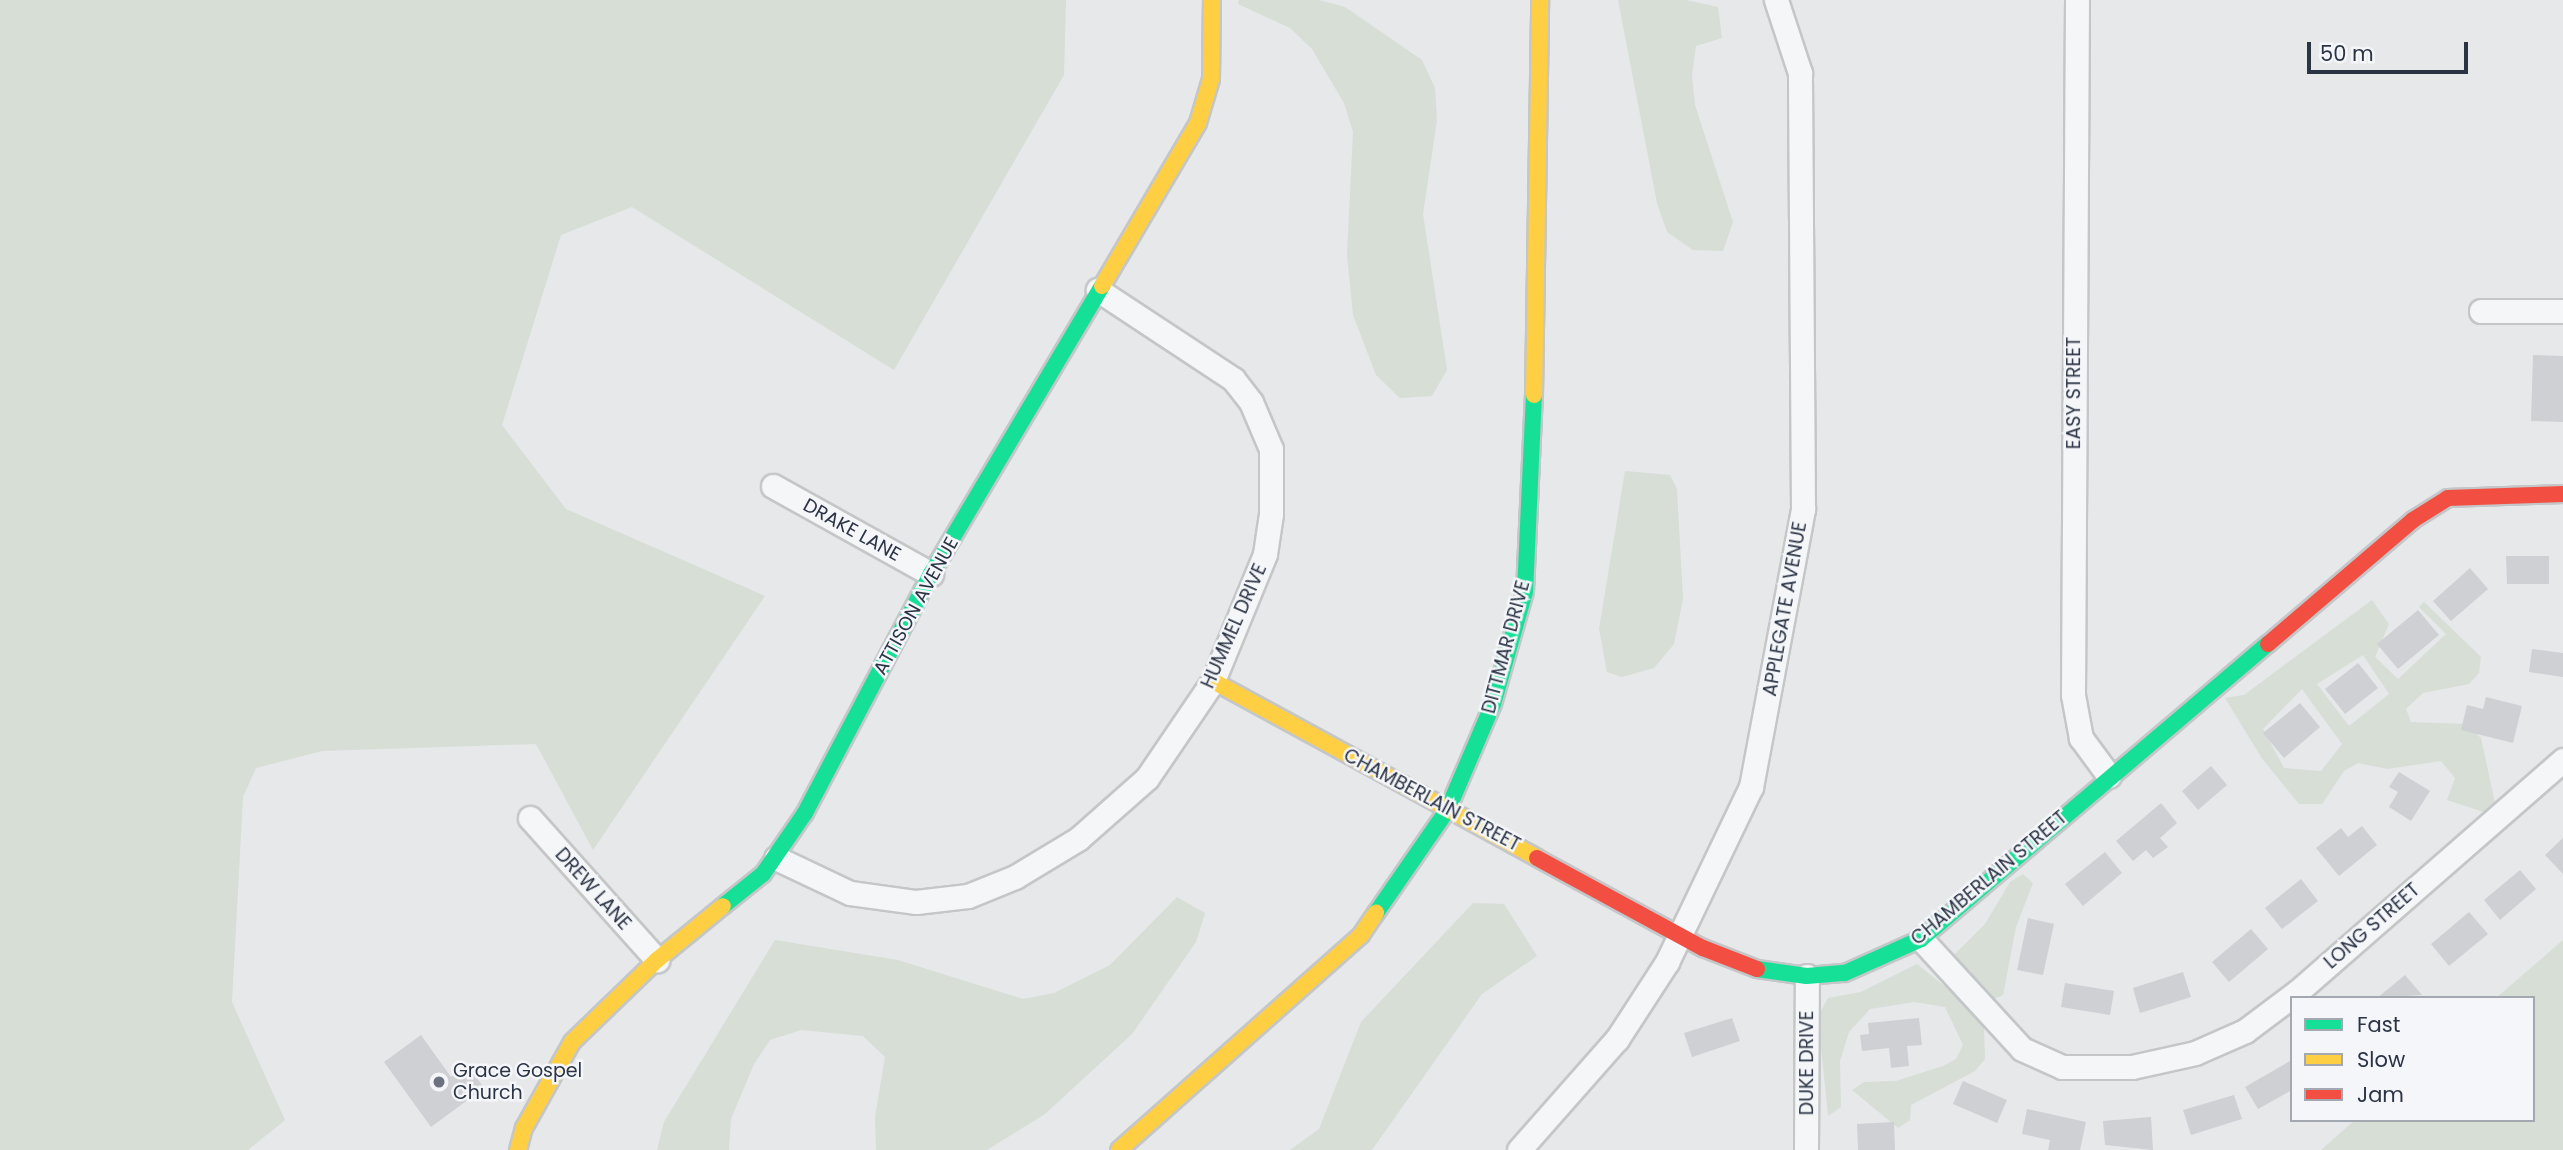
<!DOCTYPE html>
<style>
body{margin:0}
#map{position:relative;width:2563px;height:1150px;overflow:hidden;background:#e6e8ea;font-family:Poppins,sans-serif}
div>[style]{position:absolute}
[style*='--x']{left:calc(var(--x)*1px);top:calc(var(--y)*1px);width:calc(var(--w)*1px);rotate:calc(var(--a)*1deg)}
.green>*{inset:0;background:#d6ded6}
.building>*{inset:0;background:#ced0d3}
.roads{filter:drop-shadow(2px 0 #c4c6c8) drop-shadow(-2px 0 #c4c6c8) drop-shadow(0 2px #c4c6c8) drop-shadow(0 -2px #c4c6c8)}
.street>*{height:23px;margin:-11.5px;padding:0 11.5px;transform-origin:11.5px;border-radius:11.5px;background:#f5f6f7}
.fast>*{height:16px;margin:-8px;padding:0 8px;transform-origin:8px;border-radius:8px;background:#16e098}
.slow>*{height:16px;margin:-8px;padding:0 8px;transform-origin:8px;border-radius:8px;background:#ffcf43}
.jam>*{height:16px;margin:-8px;padding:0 8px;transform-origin:8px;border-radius:8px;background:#f24e42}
.dots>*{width:19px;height:19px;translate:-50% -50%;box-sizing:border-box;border:4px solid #f4f6f9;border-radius:50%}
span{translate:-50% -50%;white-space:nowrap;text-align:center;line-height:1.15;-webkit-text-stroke:5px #f4f6f9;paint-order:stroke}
.street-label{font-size:19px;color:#2b3445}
.poi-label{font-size:19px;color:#2b3445}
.left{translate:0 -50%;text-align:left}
.legend{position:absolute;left:2290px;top:996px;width:245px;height:126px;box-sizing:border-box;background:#f4f6f9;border:2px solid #a4a8b1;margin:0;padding:9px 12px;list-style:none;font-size:21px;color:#2b3445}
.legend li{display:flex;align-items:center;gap:14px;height:35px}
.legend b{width:35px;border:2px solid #a4a8b1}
.scale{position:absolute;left:2307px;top:42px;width:161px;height:32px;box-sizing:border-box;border:4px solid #2b3445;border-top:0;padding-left:9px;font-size:21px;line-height:24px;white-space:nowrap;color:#2b3445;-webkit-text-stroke:5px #f4f6f9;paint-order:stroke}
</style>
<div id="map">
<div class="green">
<i style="clip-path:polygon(0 0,1066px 0,1064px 75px,894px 370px,632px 207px,561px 235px,502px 425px,566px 509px,765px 596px,593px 850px,536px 744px,322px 751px,256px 768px,243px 797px,232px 1002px,285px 1120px,248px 1150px,0 1150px)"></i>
<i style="clip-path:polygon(1239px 0,1319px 0,1345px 7px,1422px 60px,1435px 88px,1437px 120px,1423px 214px,1447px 370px,1432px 396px,1400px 398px,1376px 375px,1353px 315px,1347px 255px,1353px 132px,1344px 103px,1312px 49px,1290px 28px,1238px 4px)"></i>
<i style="clip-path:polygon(1618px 0,1686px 0,1718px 7px,1722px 38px,1696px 46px,1692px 75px,1695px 105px,1733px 222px,1723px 251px,1693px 250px,1667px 232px,1657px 203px)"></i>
<i style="clip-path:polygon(1625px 471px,1670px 475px,1677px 489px,1683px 599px,1674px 644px,1654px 668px,1622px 677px,1607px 672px,1599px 629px)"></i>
<i style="clip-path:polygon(evenodd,2372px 600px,2389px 624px,2375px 657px,2398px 679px,2446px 634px,2419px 607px,2424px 602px,2481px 657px,2479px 673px,2469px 684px,2423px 693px,2406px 709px,2411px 722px,2465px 724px,2481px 738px,2495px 803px,2484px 812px,2447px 800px,2455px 778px,2441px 761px,2387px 769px,2358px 763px,2344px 771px,2322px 804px,2299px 804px,2261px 757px,2225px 698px,2244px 695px,2372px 600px,2363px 655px,2389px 694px,2349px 726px,2317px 684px,2363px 655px,2372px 600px,2302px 689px,2342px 744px,2321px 771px,2284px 768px,2263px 729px,2302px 689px)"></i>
<i style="clip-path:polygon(2023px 874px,2033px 883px,2016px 927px,2003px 995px,1988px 1002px,1948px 961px,1985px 924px,2010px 882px)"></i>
<i style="clip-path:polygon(1177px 897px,1205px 913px,1196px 942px,1132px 1034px,1045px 1114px,987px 1150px,876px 1150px,875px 1117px,885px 1057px,863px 1036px,801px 1030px,770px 1040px,754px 1064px,731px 1119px,729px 1150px,657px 1150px,664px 1122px,775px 940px,898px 960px,1023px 999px,1054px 993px,1110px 965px)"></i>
<i style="clip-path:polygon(1473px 903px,1504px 904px,1537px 956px,1482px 994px,1372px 1150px,1290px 1150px,1319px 1129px,1361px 1022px)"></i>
<i style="clip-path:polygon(2563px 940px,2563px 1150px,2321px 1150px,2355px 1120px,2533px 1120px,2533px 998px,2496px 998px)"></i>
<i style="clip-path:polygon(1917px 964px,1978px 1013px,1984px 1028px,1985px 1059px,1975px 1071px,1911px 1105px,1910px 1120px,1898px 1128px,1852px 1090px,1864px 1082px,1896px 1081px,1943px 1066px,1956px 1059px,1963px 1045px,1945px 1007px,1914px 1002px,1870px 1009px,1849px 1032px,1840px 1061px,1841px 1107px,1828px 1116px,1818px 1016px,1828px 998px,1861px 992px)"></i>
</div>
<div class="building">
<i style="clip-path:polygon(2533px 355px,2563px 356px,2563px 422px,2531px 421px)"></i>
<i style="clip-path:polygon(2506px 556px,2549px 556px,2549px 584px,2507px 584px)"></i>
<i style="clip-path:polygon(2470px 568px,2488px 589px,2451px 621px,2433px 601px)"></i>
<i style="clip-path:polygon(2418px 610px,2439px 635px,2398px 669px,2377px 644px)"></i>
<i style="clip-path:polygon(2532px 649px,2563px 653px,2563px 677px,2529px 672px)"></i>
<i style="clip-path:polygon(2358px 663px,2378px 688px,2345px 714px,2325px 689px)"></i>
<i style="clip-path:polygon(2486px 697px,2522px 706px,2513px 743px,2461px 730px,2467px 705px,2483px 709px)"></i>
<i style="clip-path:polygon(2300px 703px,2320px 727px,2284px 758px,2263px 733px)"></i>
<i style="clip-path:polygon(2211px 766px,2227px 785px,2198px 810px,2182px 791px)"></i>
<i style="clip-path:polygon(2399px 772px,2430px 791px,2411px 821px,2389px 807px,2398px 792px,2389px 787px)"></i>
<i style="clip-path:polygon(2161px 803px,2177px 823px,2160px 838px,2168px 847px,2153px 858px,2146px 850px,2133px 861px,2116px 841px)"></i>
<i style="clip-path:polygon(2362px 826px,2377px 845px,2339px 876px,2316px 848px,2341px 828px,2348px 837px)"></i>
<i style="clip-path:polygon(2563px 838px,2563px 874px,2545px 855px)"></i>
<i style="clip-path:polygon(2105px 852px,2122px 873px,2083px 906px,2065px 884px)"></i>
<i style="clip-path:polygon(2520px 870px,2536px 889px,2500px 920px,2484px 900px)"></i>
<i style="clip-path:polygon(2301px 879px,2318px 901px,2282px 929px,2265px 908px)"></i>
<i style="clip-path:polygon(2469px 912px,2488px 934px,2449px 966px,2431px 944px)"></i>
<i style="clip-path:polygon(2028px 918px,2054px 924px,2043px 975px,2017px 970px)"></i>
<i style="clip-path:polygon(2251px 929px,2268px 949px,2229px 982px,2212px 962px)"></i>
<i style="clip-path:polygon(2183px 972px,2191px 997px,2140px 1013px,2133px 988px)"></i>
<i style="clip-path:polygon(2405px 975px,2422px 995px,2377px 998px)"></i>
<i style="clip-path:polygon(2065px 983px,2114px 991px,2110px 1015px,2061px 1007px)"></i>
<i style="clip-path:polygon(1732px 1018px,1740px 1041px,1692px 1057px,1684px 1033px)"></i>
<i style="clip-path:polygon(1919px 1018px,1922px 1045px,1907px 1046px,1909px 1066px,1891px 1068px,1889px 1048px,1862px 1051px,1860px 1035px,1869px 1034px,1868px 1023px)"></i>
<i style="clip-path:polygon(421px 1035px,451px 1077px,468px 1065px,484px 1088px,431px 1127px,384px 1062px)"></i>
<i style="clip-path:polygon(2290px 1061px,2292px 1090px,2258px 1109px,2245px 1087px)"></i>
<i style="clip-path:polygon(1963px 1081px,2007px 1100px,1997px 1123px,1953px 1104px)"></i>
<i style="clip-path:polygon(2234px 1095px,2242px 1119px,2191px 1135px,2183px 1110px)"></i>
<i style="clip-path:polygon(2027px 1109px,2086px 1122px,2080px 1150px,2048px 1150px,2050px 1140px,2022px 1134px)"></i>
<i style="clip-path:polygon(2151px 1117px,2153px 1150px,2105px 1145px,2103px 1121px)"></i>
<i style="clip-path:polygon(1894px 1122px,1895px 1150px,1858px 1150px,1857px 1124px)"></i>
</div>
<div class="roads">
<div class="street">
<i style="--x:2077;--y:0;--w:695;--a:90.33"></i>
<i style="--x:2073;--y:695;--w:44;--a:79.5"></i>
<i style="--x:2081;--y:738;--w:47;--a:53.6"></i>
<i style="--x:2481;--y:311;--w:82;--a:0"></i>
<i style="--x:773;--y:486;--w:181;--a:29.1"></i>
<i style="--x:530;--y:818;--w:191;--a:48.2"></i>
<i style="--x:776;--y:858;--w:82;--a:25.3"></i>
<i style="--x:850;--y:893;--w:67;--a:7.8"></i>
<i style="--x:916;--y:902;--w:52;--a:-6.6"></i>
<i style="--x:968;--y:896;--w:51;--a:-22"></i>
<i style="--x:1015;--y:877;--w:74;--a:-31.1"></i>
<i style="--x:1078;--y:839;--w:92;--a:-41.5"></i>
<i style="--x:1147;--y:778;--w:117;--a:-55.8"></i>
<i style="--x:1213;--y:681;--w:137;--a:-67.7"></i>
<i style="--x:1265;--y:554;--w:40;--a:-81.5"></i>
<i style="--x:1271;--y:514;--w:65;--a:-90"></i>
<i style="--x:1271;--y:449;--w:51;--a:-113.1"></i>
<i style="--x:1251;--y:402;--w:29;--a:-128"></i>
<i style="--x:1233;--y:379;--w:162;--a:-146.6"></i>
<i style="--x:1921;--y:939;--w:149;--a:47.4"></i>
<i style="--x:2022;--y:1049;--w:44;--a:24.2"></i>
<i style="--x:2062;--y:1067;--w:70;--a:0"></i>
<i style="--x:2132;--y:1067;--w:65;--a:-12.5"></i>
<i style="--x:2195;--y:1053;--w:55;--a:-23.7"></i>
<i style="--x:2245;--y:1031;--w:65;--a:-36.9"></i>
<i style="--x:2297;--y:992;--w:353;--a:-41.1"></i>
<i style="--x:1519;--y:1150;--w:148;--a:-48.6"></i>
<i style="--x:1617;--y:1039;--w:92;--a:-57"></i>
<i style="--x:1667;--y:962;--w:194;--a:-64.4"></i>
<i style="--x:1751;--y:787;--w:283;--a:-79.4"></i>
<i style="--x:1803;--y:509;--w:436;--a:-90.4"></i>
<i style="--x:1800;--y:73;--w:77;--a:-108.2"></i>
<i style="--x:1806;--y:1150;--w:174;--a:-89.7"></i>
</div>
<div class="fast">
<i style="--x:723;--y:906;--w:51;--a:-38.7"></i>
<i style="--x:763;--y:874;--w:74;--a:-55.5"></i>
<i style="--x:805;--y:813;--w:270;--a:-62.2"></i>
<i style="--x:931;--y:574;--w:335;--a:-59.3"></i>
<i style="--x:1376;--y:913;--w:126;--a:-55.3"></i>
<i style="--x:1448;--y:809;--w:114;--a:-66.8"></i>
<i style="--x:1493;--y:704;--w:116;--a:-74.1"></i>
<i style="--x:1525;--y:592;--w:197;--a:-87.4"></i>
<i style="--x:1757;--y:969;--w:50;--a:8"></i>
<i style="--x:1807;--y:976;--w:38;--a:-5"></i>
<i style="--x:1845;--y:973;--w:83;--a:-24.1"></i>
<i style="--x:1921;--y:939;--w:455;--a:-40.4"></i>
</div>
<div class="slow">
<i style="--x:1102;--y:286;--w:189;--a:-59.5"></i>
<i style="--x:1198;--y:123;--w:46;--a:-73.5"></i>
<i style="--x:1211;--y:79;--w:79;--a:-89.3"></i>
<i style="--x:1534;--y:395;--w:395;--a:-89.1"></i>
<i style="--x:1213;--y:681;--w:369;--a:28.6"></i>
<i style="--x:518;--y:1150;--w:23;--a:-75"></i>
<i style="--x:524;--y:1128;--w:98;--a:-60.8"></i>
<i style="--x:572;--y:1042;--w:118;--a:-44"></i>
<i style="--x:657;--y:960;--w:85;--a:-39.3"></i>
<i style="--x:1119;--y:1150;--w:324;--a:-41.6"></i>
<i style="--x:1361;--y:935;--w:27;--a:-56"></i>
</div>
<div class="jam">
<i style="--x:2268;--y:644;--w:191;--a:-40.5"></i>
<i style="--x:2413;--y:520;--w:41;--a:-32.2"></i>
<i style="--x:2448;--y:498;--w:115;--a:-2"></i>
<i style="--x:1537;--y:858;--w:189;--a:28.5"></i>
<i style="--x:1703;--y:948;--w:58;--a:21.3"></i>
</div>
</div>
<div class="dots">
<i style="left:439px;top:1082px;background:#6c737f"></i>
</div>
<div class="street-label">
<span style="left:2074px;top:393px;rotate:-90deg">EASY STREET</span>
<span style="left:852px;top:530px;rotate:29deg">DRAKE LANE</span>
<span style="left:916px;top:606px;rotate:-61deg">ATTISON AVENUE</span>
<span style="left:1785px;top:609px;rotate:-80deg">APPLEGATE AVENUE</span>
<span style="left:1234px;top:626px;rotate:-66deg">HUMMEL DRIVE</span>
<span style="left:1506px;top:647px;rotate:-75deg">DITTMAR DRIVE</span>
<span style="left:1432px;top:800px;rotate:28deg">CHAMBERLAIN STREET</span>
<span style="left:1989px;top:878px;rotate:-40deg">CHAMBERLAIN STREET</span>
<span style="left:593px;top:889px;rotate:48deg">DREW LANE</span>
<span style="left:2372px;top:926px;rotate:-41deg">LONG STREET</span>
<span style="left:1807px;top:1063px;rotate:-90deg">DUKE DRIVE</span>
</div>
<div class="poi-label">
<span class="left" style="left:453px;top:1082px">Grace Gospel<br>Church</span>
</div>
<ul class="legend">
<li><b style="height:9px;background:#16e098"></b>Fast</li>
<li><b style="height:9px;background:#ffcf43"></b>Slow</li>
<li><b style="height:9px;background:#f24e42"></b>Jam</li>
</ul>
<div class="scale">50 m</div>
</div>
